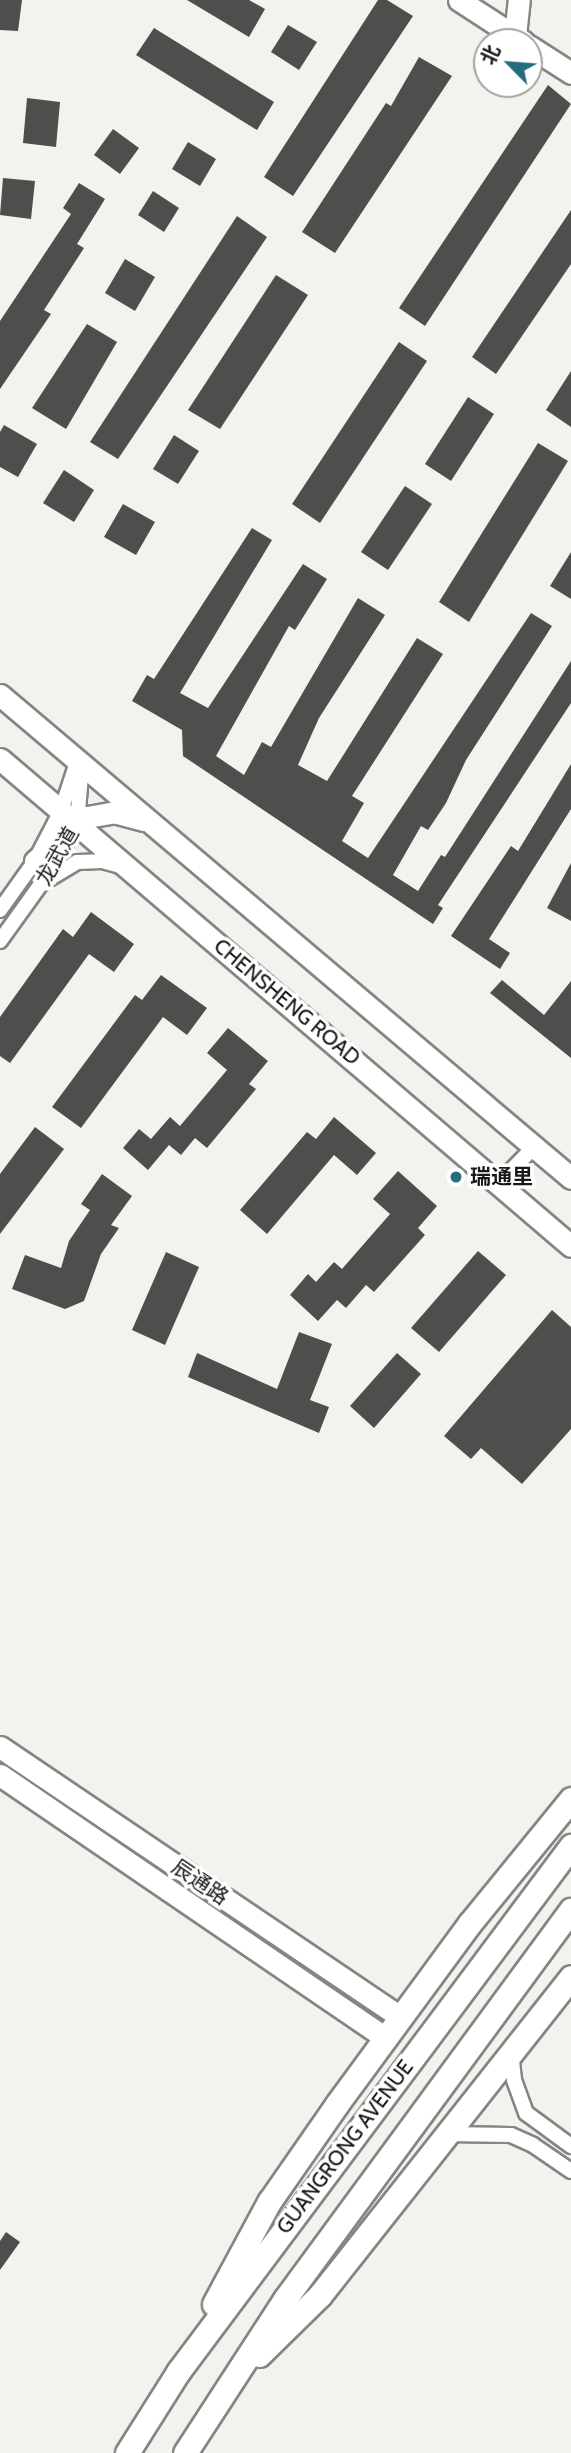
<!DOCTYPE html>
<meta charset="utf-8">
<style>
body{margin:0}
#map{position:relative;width:571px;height:2453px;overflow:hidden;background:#f4f2ef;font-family:Cabin,"Noto Sans SC",sans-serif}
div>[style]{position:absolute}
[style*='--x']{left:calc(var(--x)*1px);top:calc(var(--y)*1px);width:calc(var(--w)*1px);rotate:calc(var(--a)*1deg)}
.building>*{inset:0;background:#504e4c}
.roads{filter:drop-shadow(2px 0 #878482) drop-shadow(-2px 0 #878482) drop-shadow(0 2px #878482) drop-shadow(0 -2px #878482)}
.street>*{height:14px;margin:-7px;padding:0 7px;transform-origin:7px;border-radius:7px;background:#fff}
.secondary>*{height:21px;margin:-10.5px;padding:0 10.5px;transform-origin:10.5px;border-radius:10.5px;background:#fff}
.primary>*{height:23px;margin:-11.5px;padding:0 11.5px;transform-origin:11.5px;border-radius:11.5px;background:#fff}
.dots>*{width:19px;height:19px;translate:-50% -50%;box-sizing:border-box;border:4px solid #fff;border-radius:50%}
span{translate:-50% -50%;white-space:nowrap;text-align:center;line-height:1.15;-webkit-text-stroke:7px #fff;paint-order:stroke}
.street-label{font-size:21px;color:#1a1919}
.poi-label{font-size:21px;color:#1a1919;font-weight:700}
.left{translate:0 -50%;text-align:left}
.north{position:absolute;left:473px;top:28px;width:70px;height:70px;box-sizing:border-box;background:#fff;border:2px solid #a3a3a3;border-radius:50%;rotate:295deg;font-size:19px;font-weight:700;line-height:28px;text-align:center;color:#1a1919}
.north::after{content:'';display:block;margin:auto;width:24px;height:32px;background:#266c7b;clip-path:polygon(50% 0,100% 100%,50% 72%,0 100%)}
</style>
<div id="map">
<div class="building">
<i style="clip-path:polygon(0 0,22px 0,18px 31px,0 30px)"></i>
<i style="clip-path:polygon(187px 0,249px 0,265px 9px,249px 37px)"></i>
<i style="clip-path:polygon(378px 0,387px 0,413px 16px,293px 196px,264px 177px)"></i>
<i style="clip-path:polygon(288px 25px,317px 42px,299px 70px,271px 52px)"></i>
<i style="clip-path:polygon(154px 28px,274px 102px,257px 130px,136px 55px)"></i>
<i style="clip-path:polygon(419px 57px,452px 76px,335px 253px,302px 232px,386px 103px,391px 106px)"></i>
<i style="clip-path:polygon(548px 85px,571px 104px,425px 326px,399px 308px)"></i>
<i style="clip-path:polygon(27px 98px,60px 102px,56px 147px,23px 143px)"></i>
<i style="clip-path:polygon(113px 129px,139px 148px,120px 174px,94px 155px)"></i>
<i style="clip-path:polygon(188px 142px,216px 159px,200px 186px,172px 169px)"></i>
<i style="clip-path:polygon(3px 178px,35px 181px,31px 219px,0 215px)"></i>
<i style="clip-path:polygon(79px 183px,105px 199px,77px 244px,84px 248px,44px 310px,51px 314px,0 389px,0 321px,71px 214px,63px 208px)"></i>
<i style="clip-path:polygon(153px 191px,179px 208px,164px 232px,138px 215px)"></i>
<i style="clip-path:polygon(571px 210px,571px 264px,496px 374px,472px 357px)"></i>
<i style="clip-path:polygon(237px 216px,267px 237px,118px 459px,90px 442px)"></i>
<i style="clip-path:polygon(125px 259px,155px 277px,135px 311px,105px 293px)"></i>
<i style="clip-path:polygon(276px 275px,308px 295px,220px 429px,188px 410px)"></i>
<i style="clip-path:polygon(87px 324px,117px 342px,66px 429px,32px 408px)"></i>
<i style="clip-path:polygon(399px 342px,427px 361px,320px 523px,292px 504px)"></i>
<i style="clip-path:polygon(571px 371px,571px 427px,546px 410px)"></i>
<i style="clip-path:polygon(468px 397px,494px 414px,451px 481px,425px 464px)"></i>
<i style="clip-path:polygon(4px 425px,37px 444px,18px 477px,0 467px,0 432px)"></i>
<i style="clip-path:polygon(174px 435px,199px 451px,178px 484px,153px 469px)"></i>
<i style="clip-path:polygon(538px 443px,568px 461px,469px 622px,439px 602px)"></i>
<i style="clip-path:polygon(64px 470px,94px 490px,74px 522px,43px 503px)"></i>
<i style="clip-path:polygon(405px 486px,432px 504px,388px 570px,361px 552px)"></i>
<i style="clip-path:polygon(123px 504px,155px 522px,136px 555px,104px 537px)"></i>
<i style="clip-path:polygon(252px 528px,272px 540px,180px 693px,208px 708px,303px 564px,327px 579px,295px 630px,289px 626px,216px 756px,244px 775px,262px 742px,271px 747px,358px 598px,385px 615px,319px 718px,298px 765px,327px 781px,417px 638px,443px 654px,352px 796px,364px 803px,342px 841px,368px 858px,531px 613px,552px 626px,466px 760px,446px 803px,428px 830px,421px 826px,393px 875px,418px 891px,441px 855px,445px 857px,571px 661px,571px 703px,438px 905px,443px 908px,433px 924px,183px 756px,182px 730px,132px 701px,147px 675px,154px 679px)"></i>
<i style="clip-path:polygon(571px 552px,571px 599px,550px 586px)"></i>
<i style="clip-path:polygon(571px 764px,571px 809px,489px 939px,510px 953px,500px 969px,451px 936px,511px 846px,518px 851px)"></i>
<i style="clip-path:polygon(571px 863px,571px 921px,547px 908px)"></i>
<i style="clip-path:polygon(91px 912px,134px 944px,114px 972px,89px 954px,10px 1063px,0 1056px,0 1017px,63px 929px,73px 937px)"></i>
<i style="clip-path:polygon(161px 975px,207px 1008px,187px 1035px,163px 1017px,81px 1128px,52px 1107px,135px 995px,142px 1000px)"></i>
<i style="clip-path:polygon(502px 980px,544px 1015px,571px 981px,571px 1058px,490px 993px)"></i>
<i style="clip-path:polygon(228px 1028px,268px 1061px,249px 1084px,256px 1089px,207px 1148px,195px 1138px,181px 1155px,169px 1145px,148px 1170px,123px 1148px,139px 1129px,151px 1139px,170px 1117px,180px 1126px,227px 1070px,207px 1053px)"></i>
<i style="clip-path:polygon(334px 1117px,376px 1153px,357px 1175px,334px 1155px,267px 1234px,240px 1210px,307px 1132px,316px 1139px)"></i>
<i style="clip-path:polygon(35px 1127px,64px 1149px,0 1234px,0 1174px)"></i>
<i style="clip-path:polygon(398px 1171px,437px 1206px,418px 1228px,425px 1235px,374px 1292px,366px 1285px,346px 1308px,337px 1300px,318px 1321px,290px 1295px,308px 1274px,316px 1282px,334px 1262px,342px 1269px,390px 1214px,373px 1199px)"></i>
<i style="clip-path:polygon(102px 1174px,132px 1196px,111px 1225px,119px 1228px,101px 1254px,84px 1301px,65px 1309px,12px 1289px,25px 1255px,61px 1268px,69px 1241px,90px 1210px,81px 1204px)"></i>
<i style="clip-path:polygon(478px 1251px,506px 1275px,439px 1352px,411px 1328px)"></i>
<i style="clip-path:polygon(166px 1252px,199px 1267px,165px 1345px,132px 1330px)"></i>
<i style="clip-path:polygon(552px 1310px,571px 1327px,571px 1429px,522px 1484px,481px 1448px,471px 1459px,444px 1436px)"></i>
<i style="clip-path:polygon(299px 1332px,332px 1344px,310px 1400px,329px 1407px,319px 1433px,188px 1377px,197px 1353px,277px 1389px)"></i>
<i style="clip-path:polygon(397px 1353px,421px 1374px,374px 1428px,350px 1406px)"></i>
<i style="clip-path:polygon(6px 2232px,20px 2242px,0 2270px,0 2241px)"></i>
</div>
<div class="roads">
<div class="street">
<i style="--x:49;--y:879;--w:33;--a:-31"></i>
<i style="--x:77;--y:862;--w:25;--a:-2"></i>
<i style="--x:102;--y:861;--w:20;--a:15"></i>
<i style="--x:0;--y:910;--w:60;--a:-54.5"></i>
<i style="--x:35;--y:861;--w:56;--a:-62.5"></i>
<i style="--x:61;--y:811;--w:52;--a:-71.9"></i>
<i style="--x:0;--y:941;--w:96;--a:-54.3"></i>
<i style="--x:56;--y:863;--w:45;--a:-62.3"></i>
<i style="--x:77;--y:823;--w:48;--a:-85.2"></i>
<i style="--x:81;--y:775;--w:15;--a:-106"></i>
<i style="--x:499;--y:1183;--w:49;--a:-45.8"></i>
<i style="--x:511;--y:2051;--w:29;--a:84"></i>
<i style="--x:514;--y:2080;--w:35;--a:70"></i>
<i style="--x:526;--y:2113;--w:56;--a:36.3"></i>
<i style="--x:446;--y:2134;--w:65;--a:0.9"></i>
<i style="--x:511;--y:2135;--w:24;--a:24"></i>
<i style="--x:533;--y:2145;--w:46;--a:34.4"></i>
</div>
<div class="secondary">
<i style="--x:459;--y:0;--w:77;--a:32.9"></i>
<i style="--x:515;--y:36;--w:36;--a:-84"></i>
<i style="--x:529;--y:46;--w:50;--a:32.7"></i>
<i style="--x:0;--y:695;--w:748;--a:40.23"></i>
<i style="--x:0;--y:759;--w:750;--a:40.46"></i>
<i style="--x:35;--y:861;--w:68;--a:-40.2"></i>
<i style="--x:87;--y:817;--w:27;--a:-10"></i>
<i style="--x:114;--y:812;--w:31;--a:15"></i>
<i style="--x:0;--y:1747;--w:483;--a:34"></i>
<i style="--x:0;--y:1775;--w:467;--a:34.3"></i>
</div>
<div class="primary">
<i style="--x:214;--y:2304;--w:116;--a:-61.7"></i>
<i style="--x:269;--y:2202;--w:119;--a:-55.2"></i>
<i style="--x:337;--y:2104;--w:225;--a:-53.7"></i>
<i style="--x:470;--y:1923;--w:160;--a:-50.8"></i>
<i style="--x:259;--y:2355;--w:86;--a:-44.5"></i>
<i style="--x:320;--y:2295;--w:405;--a:-51.7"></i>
<i style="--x:127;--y:2453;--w:96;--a:-57.8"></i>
<i style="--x:178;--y:2372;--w:657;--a:-53.23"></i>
<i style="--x:185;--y:2453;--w:184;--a:-57"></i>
<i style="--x:285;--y:2299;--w:483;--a:-53.7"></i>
</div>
</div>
<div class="dots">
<i style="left:456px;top:1177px;background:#266c7b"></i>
</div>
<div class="street-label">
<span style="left:57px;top:856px;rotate:-60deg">龙武道</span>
<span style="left:287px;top:1002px;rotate:40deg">CHENSHENG ROAD</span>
<span style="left:200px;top:1882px;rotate:34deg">辰通路</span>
<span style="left:345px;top:2147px;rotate:-53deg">GUANGRONG AVENUE</span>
</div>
<div class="poi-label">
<span class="left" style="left:470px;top:1177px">瑞通里</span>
</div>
<div class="north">北</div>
</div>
